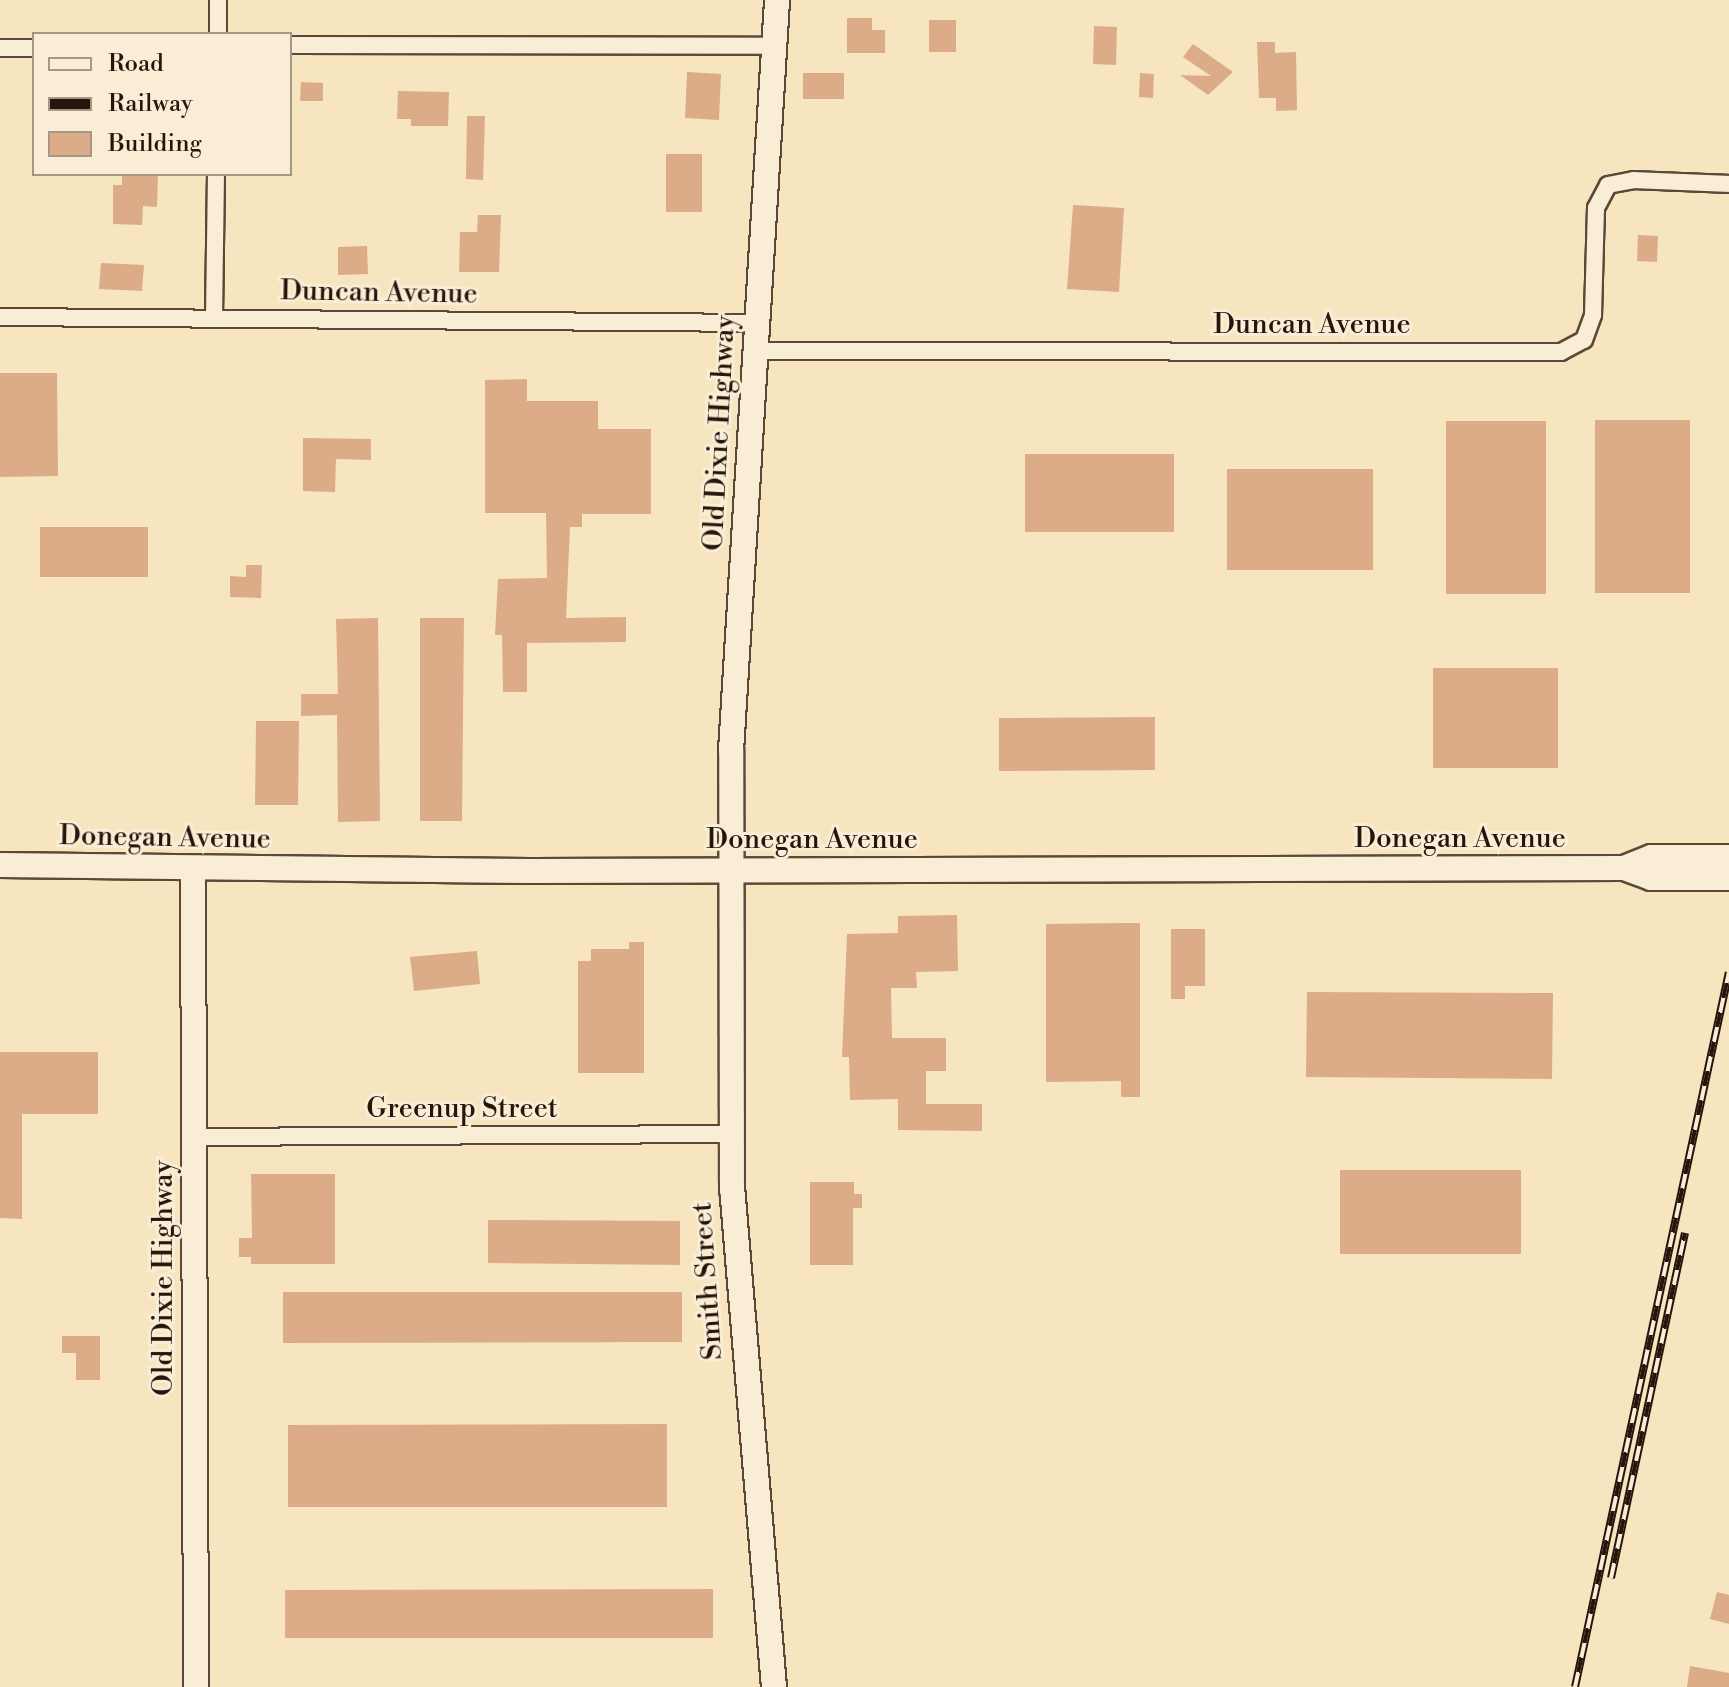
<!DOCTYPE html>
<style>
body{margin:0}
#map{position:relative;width:1729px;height:1687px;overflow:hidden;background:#f6e5bf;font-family:"Libre Bodoni",serif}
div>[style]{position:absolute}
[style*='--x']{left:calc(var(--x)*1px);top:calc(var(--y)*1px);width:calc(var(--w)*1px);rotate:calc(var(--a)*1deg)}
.building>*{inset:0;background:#dcac88}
.roads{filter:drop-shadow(2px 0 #5b4839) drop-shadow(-2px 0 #5b4839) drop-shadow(0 2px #5b4839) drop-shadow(0 -2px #5b4839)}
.street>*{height:16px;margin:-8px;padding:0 8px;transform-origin:8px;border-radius:8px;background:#f9eed5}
.secondary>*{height:24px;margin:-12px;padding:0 12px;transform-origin:12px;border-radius:12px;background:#f9eed5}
.rail>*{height:8px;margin-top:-4px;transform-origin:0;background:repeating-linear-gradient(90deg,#f9eed5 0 15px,#27140c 0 30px);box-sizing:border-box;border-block:2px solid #27140c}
span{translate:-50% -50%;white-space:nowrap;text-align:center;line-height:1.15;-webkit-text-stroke:6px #f9eed5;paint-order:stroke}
.street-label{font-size:28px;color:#27140c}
.legend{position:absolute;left:32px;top:32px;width:260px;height:144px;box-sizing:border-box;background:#f9eed5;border:2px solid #a59785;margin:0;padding:10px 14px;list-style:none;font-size:24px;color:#27140c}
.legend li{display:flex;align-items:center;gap:16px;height:40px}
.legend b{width:40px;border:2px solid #a59785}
</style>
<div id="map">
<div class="building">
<i style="clip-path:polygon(847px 18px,872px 18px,872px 30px,885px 30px,885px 53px,847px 53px)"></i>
<i style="clip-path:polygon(929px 20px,956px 20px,956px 52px,929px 52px)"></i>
<i style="clip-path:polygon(1094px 26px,1117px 27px,1116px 65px,1093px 64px)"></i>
<i style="clip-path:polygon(1257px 42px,1275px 42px,1275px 53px,1296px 52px,1297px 110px,1276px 111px,1276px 98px,1259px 98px)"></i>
<i style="clip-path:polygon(1193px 44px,1233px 72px,1208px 95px,1180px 75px,1211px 76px,1183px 57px)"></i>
<i style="clip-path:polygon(687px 72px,721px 74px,719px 120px,685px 118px)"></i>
<i style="clip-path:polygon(803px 73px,844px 73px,844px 99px,803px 99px)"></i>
<i style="clip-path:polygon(1140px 73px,1154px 74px,1153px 98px,1139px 97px)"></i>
<i style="clip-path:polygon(301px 82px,323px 83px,323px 101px,300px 101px)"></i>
<i style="clip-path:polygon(398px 91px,449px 92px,448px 126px,411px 126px,411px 119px,397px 119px)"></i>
<i style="clip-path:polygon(467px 116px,485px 116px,483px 180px,466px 179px)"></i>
<i style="clip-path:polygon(666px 154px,702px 154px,702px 212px,666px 212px)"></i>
<i style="clip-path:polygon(122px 174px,158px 174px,157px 207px,143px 206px,142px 225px,113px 224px,113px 185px,122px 185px)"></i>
<i style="clip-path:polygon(1073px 205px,1124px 208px,1119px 292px,1067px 289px)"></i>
<i style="clip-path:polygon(478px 215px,501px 215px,499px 272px,459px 272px,460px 232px,477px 232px)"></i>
<i style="clip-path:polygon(1638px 235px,1658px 236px,1657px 262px,1637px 261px)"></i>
<i style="clip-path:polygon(367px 246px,368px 274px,338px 275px,338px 247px)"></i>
<i style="clip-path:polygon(101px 263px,144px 265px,142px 291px,99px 289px)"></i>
<i style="clip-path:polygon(0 373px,57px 373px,58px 476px,0 477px)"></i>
<i style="clip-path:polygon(527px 379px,527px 401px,598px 401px,598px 429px,651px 429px,651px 514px,582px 514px,582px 527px,570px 527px,566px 618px,626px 617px,626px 642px,527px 643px,527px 692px,503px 692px,502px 635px,495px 635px,498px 579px,547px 578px,546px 513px,485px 513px,485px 380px)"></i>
<i style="clip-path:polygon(1595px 420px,1690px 420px,1690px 593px,1595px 593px)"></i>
<i style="clip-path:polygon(1446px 421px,1546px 421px,1546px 594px,1446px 594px)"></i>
<i style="clip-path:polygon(303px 438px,371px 439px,371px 460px,336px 459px,335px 492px,303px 491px)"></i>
<i style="clip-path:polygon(1025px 454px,1174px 454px,1174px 532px,1025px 532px)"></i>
<i style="clip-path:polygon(1227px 469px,1373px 469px,1373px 570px,1227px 570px)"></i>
<i style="clip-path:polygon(40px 527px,148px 527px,148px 577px,40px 577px)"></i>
<i style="clip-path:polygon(246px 565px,262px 565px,261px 598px,230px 597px,230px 576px,246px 577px)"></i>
<i style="clip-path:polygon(378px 618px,380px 821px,338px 822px,337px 715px,301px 716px,301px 694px,338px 694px,336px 619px)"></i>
<i style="clip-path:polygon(420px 618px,464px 618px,462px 821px,420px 821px)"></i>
<i style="clip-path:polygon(1433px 668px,1558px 668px,1558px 768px,1433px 768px)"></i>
<i style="clip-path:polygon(1155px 717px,1155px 770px,999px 771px,999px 718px)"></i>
<i style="clip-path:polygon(256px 721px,299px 721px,298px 805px,255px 805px)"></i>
<i style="clip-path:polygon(957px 915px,958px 971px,916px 972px,917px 988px,891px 988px,892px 1038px,946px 1038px,946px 1071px,926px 1071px,926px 1104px,982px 1104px,982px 1131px,898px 1130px,898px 1099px,850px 1100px,849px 1057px,842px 1057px,847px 934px,898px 933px,898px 916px)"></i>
<i style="clip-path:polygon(1121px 923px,1140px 923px,1140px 1097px,1121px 1097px,1121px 1081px,1046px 1082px,1046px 924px)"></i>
<i style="clip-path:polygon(1171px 929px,1205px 929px,1205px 986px,1185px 986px,1185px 999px,1171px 999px)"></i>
<i style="clip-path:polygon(629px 942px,644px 942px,644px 1073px,578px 1073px,578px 961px,591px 961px,591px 949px,629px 949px)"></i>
<i style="clip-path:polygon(477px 951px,480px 984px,414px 991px,410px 957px)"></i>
<i style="clip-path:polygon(1307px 992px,1553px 993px,1552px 1079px,1306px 1077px)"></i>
<i style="clip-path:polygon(0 1052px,98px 1052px,98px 1114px,22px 1114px,22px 1219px,0 1218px)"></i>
<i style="clip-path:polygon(1340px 1170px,1521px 1170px,1521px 1254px,1340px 1254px)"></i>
<i style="clip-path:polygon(251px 1174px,335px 1174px,335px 1264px,251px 1264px,251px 1257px,239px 1257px,239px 1238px,252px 1238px)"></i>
<i style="clip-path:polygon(810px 1182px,854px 1182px,854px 1194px,862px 1194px,862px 1208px,853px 1208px,853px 1265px,810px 1265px)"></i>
<i style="clip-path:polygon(488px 1220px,680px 1221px,680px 1265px,488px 1263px)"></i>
<i style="clip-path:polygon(283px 1292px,682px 1292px,682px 1342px,283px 1343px)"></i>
<i style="clip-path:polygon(62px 1336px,100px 1336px,100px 1380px,76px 1380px,76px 1353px,62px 1353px)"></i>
<i style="clip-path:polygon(667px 1424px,667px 1507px,288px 1507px,288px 1425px)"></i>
<i style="clip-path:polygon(713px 1589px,713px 1638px,285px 1638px,285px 1590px)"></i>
<i style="clip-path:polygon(1717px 1592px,1729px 1595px,1729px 1624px,1710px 1619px)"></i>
<i style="clip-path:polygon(1690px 1666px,1729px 1673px,1729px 1687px,1687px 1687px)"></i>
</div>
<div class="roads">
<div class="street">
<i style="--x:218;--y:0;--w:34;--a:90"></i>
<i style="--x:290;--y:45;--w:483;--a:0.1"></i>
<i style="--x:0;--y:48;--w:34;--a:0"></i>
<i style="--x:0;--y:317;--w:757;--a:0.45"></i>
<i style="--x:214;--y:317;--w:143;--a:-89.2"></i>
<i style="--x:756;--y:351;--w:805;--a:0.07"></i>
<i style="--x:1561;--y:352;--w:26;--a:-28"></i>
<i style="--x:1584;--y:340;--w:27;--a:-70"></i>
<i style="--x:1593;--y:315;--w:107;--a:-88.4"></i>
<i style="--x:1596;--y:208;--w:26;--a:-62"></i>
<i style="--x:1608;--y:185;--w:26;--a:-11"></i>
<i style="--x:1634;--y:180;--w:95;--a:2.4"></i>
<i style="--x:193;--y:1137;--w:539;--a:-0.32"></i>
</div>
<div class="secondary">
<i style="--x:0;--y:865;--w:531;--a:0.65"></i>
<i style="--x:531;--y:871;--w:1093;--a:-0.16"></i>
<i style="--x:1624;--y:868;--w:29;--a:20"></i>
<i style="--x:1651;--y:878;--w:78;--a:0"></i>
<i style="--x:193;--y:868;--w:819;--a:89.79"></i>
<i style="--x:1624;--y:868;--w:29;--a:-22"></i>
<i style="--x:1651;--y:857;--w:78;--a:0"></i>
<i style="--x:774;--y:1687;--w:498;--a:-94.8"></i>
<i style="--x:732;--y:1191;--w:440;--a:-90.1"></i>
<i style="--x:731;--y:751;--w:752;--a:-86.49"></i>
</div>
</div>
<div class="rail">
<i style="--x:1611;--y:1578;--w:353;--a:-77.9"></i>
<i style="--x:1575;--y:1687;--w:731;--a:-77.85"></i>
</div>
<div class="street-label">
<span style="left:379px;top:293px;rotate:1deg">Duncan Avenue</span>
<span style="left:1312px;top:325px">Duncan Avenue</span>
<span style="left:720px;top:433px;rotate:-87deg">Old Dixie Highway</span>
<span style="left:165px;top:838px;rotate:1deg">Donegan Avenue</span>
<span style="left:1460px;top:839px">Donegan Avenue</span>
<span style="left:812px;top:840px">Donegan Avenue</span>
<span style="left:462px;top:1109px">Greenup Street</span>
<span style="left:164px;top:1278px;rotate:-90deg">Old Dixie Highway</span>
<span style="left:708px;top:1281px;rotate:-94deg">Smith Street</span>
</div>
<ul class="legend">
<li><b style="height:10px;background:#f9eed5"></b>Road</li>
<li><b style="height:10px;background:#27140c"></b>Railway</li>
<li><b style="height:22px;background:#dcac88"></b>Building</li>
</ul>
</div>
